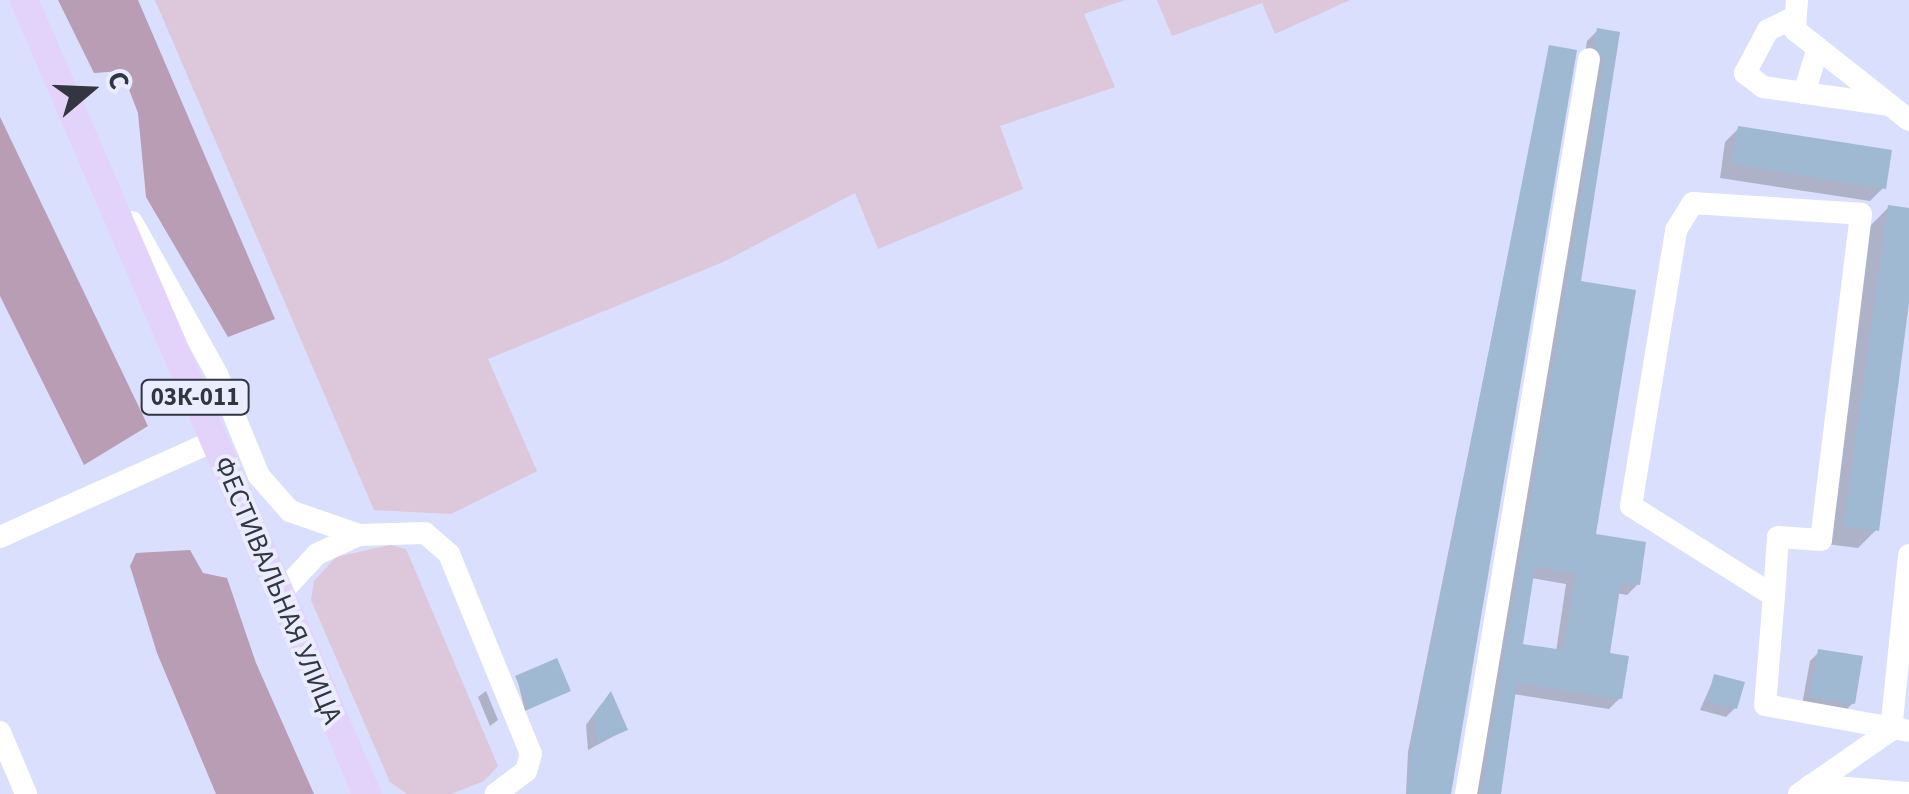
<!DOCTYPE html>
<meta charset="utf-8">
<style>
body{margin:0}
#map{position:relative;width:1909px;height:794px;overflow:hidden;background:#d9dffc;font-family:"Source Sans 3",sans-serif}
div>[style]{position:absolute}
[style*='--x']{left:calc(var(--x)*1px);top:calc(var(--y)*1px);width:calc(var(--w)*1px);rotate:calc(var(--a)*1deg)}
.green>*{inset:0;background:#ddc7da}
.forest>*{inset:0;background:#b89db4}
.shadow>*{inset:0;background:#0003}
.building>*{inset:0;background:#a0b9d3}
.minor>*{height:22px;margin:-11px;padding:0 11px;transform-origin:11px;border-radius:11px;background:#fff}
.major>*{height:28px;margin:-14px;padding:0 14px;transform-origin:14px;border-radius:14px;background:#e3d3fb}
span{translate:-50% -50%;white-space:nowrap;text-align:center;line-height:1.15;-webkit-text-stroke:8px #e9edff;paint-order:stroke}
.shield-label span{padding:2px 8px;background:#e9edff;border:2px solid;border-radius:8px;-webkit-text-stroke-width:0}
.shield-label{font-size:25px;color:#333540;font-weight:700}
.street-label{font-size:28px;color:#333540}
.north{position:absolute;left:40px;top:40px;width:100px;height:100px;-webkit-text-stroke:8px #e9edff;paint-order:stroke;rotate:71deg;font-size:28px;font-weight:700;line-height:40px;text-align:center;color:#333540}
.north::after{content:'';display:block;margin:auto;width:35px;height:45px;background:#333540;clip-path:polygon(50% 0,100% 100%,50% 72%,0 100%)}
</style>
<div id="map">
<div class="green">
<i style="clip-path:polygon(155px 0,1125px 0,1084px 14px,1115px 87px,1000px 126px,1023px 189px,878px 249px,855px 193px,723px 262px,488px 359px,537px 471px,451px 514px,374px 510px)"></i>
<i style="clip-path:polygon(1157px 0,1350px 0,1275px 34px,1262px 3px,1172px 36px)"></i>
<i style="clip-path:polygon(390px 545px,406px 549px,498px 766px,484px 781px,451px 794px,407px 794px,390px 782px,311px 600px,314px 581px,336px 557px)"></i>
</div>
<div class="forest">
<i style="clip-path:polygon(58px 0,138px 0,275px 319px,228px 337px,146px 197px,138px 113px,122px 71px,94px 73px)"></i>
<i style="clip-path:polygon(0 117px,148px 426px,84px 465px,0 296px)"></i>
<i style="clip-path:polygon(190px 550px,203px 573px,227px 578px,256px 663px,314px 794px,216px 794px,157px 653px,130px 566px,136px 553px)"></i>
</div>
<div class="shadow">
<i style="clip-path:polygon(evenodd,1598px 30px,1617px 34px,1578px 283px,1593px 536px,1638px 584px,1627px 595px,1616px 593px,1607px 655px,1620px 698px,1609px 709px,1513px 694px,1499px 794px,1476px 794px,1587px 41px,1598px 30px,1531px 578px,1566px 584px,1556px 652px,1520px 646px,1531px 578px)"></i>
<i style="clip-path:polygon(1550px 48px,1449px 794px,1406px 794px,1408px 752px)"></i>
<i style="clip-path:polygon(1739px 128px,1884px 187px,1870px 201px,1720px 178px,1725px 142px)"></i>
<i style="clip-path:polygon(1888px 208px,1909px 211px,1909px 284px,1876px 530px,1858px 548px,1827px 544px,1870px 226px)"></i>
<i style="clip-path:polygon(1819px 652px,1853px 703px,1844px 712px,1802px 705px,1810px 661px)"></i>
<i style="clip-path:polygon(1715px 676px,1735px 708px,1726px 717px,1700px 710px)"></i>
<i style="clip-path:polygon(517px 678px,568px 691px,525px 711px)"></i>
<i style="clip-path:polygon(486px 691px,498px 720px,490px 726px,478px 697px)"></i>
<i style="clip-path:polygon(602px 703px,625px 730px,588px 750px,586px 725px)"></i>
</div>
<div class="building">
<i style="clip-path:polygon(evenodd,1597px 28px,1620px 32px,1581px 281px,1636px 290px,1596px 534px,1646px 542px,1640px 585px,1621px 582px,1610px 653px,1629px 656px,1622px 699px,1517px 683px,1501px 794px,1481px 794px,1604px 61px,1594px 45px,1597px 28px,1535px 567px,1576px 573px,1564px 650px,1523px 644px,1535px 567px)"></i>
<i style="clip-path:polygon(1549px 45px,1577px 50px,1451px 794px,1408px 794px,1411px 747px)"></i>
<i style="clip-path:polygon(1738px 126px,1892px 150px,1886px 189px,1732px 164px)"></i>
<i style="clip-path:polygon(1888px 205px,1909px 208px,1909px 303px,1879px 531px,1844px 526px)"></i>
<i style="clip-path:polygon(1818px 649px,1863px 656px,1855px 704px,1810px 697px)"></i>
<i style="clip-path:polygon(557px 658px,571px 691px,529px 709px,515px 676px)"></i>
<i style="clip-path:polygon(1714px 674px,1745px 682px,1737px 709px,1707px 701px)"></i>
<i style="clip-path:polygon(611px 691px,628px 730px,597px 743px,595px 713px)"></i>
</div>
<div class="minor">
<i style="--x:1797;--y:0;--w:30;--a:94"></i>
<i style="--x:1795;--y:30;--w:145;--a:38.3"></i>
<i style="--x:1795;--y:17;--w:30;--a:154"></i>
<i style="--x:1768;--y:30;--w:49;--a:118.1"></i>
<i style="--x:1745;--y:73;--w:23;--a:38"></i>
<i style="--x:1763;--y:87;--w:128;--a:8.1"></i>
<i style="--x:1804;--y:93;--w:47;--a:-72.7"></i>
<i style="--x:132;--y:222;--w:174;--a:60.8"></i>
<i style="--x:217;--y:374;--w:110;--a:67.6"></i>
<i style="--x:259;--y:476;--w:47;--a:48.5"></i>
<i style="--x:290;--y:511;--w:73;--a:19.2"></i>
<i style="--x:359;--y:535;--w:66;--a:-1.7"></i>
<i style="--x:425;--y:533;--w:32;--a:41"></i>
<i style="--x:449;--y:554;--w:216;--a:67.7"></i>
<i style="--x:531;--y:754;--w:18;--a:106"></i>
<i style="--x:526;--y:771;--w:38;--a:143"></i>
<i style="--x:0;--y:537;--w:235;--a:-24.2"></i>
<i style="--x:280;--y:594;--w:54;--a:-47.2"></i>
<i style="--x:317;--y:554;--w:46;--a:-24.3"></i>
<i style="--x:1774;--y:596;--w:169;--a:-147.8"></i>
<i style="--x:1631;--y:506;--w:280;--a:-80.7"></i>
<i style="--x:1676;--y:230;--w:32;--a:-58"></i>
<i style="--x:1693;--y:203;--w:168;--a:3.7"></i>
<i style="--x:1861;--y:214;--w:328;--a:97"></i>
<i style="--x:1821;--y:540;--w:43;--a:-176"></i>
<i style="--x:1778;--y:537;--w:59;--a:93.9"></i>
<i style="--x:1774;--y:596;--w:109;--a:94.7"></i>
<i style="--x:1765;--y:705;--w:146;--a:10.2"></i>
<i style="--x:0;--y:732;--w:67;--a:67.2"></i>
<i style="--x:1811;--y:785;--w:98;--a:4.7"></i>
<i style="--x:1466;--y:794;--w:745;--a:-80.5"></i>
<i style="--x:1799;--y:794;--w:112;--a:-34.8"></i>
<i style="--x:1891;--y:730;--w:176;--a:-84.1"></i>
</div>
<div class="major">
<i style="--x:24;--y:0;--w:865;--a:66.64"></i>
</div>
<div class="shield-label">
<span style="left:195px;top:397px">03К-011</span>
</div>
<div class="street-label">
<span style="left:278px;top:590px;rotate:67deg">ФЕСТИВАЛЬНАЯ УЛИЦА</span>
</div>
<div class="north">С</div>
</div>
